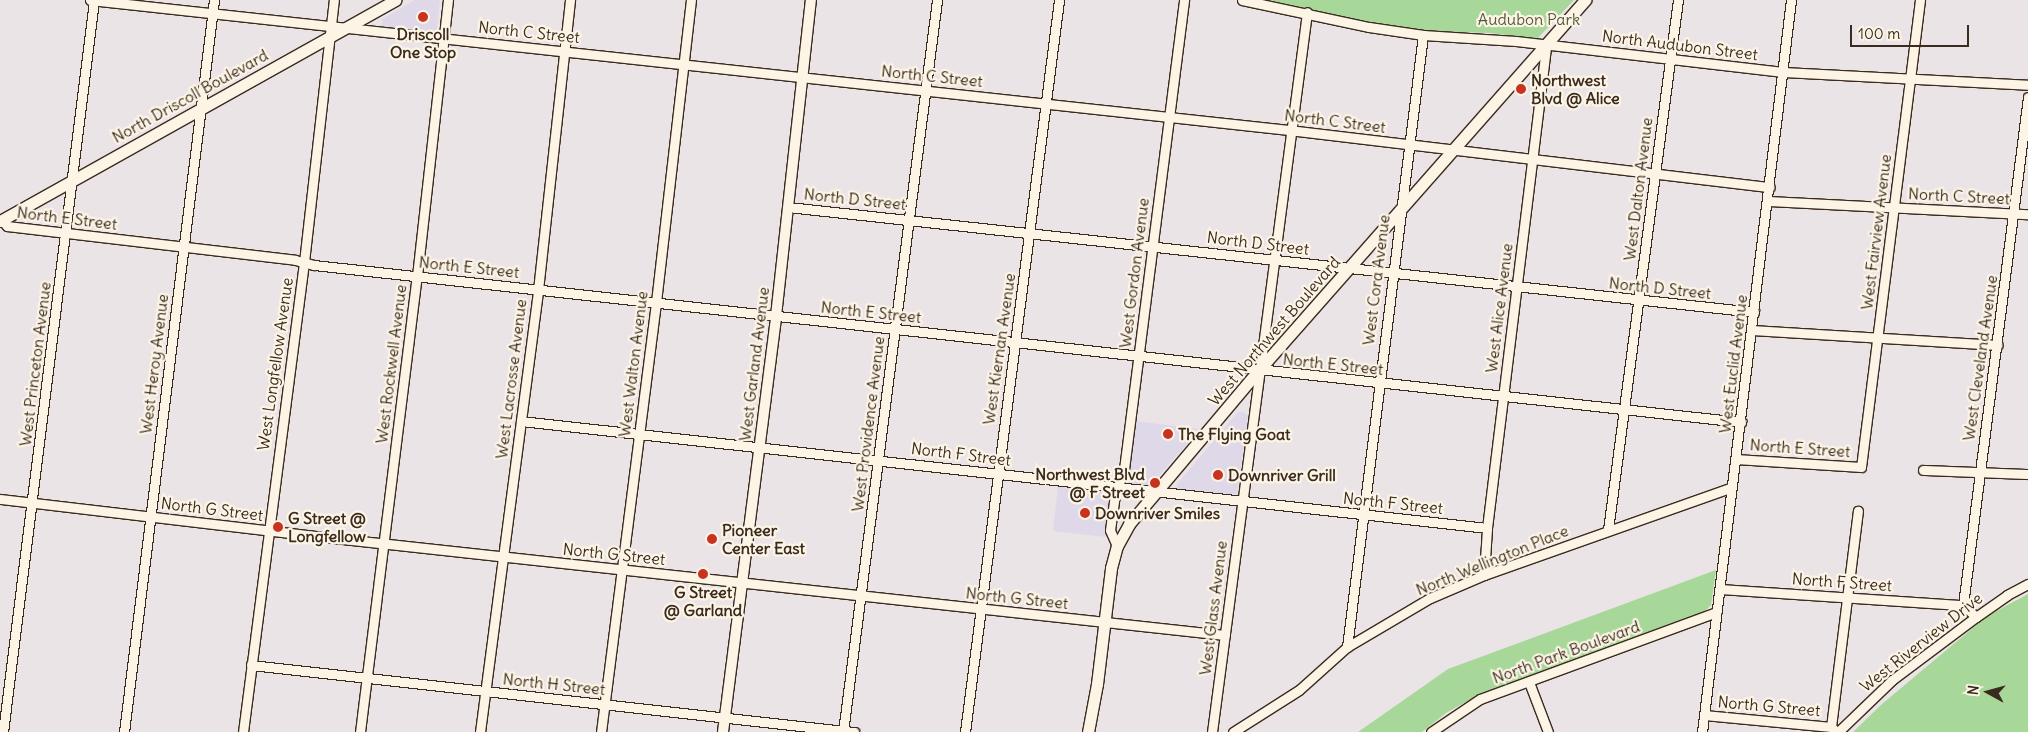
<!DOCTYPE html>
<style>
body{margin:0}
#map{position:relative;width:2028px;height:732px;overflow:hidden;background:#ebe4e7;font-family:Delius,sans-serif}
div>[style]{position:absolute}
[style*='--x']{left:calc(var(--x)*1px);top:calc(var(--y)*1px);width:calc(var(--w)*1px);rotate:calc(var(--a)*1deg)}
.built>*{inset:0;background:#dfd8e9}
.green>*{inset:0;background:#a8d899}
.roads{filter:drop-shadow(1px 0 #3b2a1e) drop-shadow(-1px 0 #3b2a1e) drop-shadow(0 1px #3b2a1e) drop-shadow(0 -1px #3b2a1e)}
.minor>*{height:9px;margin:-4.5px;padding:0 4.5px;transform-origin:4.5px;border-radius:4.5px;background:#fcf5e5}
.tertiary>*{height:10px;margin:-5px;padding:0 5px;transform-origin:5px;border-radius:5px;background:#fcf5e5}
.secondary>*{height:11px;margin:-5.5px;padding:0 5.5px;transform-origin:5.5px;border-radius:5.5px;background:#fcf5e5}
.dots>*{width:14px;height:14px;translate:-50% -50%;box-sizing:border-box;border:2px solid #fcf5e5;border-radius:50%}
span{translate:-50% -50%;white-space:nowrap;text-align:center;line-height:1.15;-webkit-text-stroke:4.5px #fcf5e5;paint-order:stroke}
.park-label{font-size:16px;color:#56563d}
.street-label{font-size:16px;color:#3b2a1e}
.poi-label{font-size:16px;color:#3b2a1e;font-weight:700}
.left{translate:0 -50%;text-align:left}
.right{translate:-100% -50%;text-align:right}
.north{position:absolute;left:1963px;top:667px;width:50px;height:50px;-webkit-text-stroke:4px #fcf5e5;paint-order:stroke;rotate:277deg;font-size:14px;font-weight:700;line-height:20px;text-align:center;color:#3b2a1e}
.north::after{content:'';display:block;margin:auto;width:18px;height:22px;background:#3b2a1e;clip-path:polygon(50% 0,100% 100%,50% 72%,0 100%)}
.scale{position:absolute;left:1850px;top:25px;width:119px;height:22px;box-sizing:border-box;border:2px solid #3b2a1e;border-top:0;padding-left:6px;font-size:15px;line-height:18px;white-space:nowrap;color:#3b2a1e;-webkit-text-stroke:4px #fcf5e5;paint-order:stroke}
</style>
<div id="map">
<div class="built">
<i style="clip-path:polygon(415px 0,440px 0,437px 28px,434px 32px,385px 28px,382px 26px,382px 19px)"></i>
<i style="clip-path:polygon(1242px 411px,1248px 415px,1237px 495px,1177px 489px,1177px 484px,1237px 413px)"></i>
<i style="clip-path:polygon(1135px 421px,1200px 429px,1149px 487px,1129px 484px,1127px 482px)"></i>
<i style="clip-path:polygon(1058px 486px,1109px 492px,1111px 496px,1106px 537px,1053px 531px)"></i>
</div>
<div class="green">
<i style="clip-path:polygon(1269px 0,1574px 0,1537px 39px,1491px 33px,1424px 31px,1377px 25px)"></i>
<i style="clip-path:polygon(1716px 570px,1711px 605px,1704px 612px,1478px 695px,1446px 713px,1422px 732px,1358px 732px,1448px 669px)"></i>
<i style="clip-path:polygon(2028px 594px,2028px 732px,1853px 732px,1882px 704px,1987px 616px)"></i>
</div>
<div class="roads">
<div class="minor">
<i style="--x:90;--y:0;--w:1206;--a:6.19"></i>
<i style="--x:1289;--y:130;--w:484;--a:6.8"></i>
<i style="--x:1242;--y:0;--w:130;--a:12"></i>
<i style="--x:1369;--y:27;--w:55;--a:8.4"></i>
<i style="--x:1423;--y:35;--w:93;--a:3.7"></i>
<i style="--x:1516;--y:41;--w:269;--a:6.6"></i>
<i style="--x:1783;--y:72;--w:245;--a:3"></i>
<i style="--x:1768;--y:201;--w:260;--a:2.9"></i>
<i style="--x:788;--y:207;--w:972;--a:6.2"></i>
<i style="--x:2;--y:220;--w:8;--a:50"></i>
<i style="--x:7;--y:226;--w:290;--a:6.7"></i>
<i style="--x:295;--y:260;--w:20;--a:15"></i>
<i style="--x:314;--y:265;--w:1436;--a:6.28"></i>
<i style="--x:1752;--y:330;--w:246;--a:3.5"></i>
<i style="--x:521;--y:421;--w:972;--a:6.32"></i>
<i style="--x:1736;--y:459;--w:125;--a:3.7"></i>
<i style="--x:1861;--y:467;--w:471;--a:-82.8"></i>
<i style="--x:1923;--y:470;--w:105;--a:2.2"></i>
<i style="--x:0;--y:499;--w:326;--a:6.7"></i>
<i style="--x:324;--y:537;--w:906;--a:6.21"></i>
<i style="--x:1608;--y:530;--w:535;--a:-82.48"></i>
<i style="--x:1117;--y:546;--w:17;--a:-114"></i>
<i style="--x:1110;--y:530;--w:35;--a:-82"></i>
<i style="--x:1115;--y:495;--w:28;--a:-71"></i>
<i style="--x:1124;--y:469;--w:473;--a:-82.7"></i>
<i style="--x:1484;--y:575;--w:47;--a:-86.3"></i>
<i style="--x:1487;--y:528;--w:488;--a:-83"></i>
<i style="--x:1720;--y:589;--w:244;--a:3.8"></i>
<i style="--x:1976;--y:617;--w:18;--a:-137"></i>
<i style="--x:1963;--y:605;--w:512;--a:-82.71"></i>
<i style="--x:1347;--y:647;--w:617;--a:-82.92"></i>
<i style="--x:251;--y:665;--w:607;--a:6.34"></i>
<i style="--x:1529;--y:682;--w:53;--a:69.2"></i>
<i style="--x:1704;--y:715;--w:128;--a:5.4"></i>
<i style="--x:3;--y:732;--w:738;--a:-82.91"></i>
<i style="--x:124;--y:732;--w:738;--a:-82.99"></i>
<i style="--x:243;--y:732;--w:474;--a:-82.6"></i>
<i style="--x:304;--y:262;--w:264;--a:-83.5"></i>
<i style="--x:360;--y:732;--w:460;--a:-82.9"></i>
<i style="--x:417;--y:276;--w:278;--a:-83.6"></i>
<i style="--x:480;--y:732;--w:446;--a:-82.5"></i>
<i style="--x:538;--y:290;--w:292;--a:-83.7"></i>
<i style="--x:601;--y:732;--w:434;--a:-82.7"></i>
<i style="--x:656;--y:302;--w:304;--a:-83.4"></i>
<i style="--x:843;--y:732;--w:738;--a:-82.68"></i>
<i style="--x:965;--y:732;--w:738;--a:-82.68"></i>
<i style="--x:1212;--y:732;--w:726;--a:-82.48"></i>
<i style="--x:1233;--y:732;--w:78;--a:-32.5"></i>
<i style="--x:1299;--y:690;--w:64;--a:-41.9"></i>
<i style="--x:1347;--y:647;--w:96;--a:-30.6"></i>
<i style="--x:1430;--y:598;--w:59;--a:-23.1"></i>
<i style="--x:1484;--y:575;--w:263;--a:-19.5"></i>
<i style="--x:1431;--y:732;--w:59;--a:-34"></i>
<i style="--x:1480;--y:699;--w:252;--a:-20.2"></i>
<i style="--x:1702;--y:732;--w:737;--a:-83.07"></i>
<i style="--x:1837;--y:732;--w:8;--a:-140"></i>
<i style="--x:1831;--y:727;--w:218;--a:-82.9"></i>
<i style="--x:1838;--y:732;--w:75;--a:-43.9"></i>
<i style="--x:1892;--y:680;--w:105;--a:-36.9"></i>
<i style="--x:1976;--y:617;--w:38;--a:-35"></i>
<i style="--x:2007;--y:595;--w:24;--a:-28"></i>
</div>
<div class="tertiary">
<i style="--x:723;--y:732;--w:419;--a:-82.7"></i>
<i style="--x:776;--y:316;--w:318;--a:-83.7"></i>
</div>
<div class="secondary">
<i style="--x:0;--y:221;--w:453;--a:-29.2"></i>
<i style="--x:1088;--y:732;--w:49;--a:-79.4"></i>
<i style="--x:1097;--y:684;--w:117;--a:-83.1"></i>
<i style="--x:1111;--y:568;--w:23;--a:-75"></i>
<i style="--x:1117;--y:546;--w:25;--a:-61"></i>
<i style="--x:1129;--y:524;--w:200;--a:-49.9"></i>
<i style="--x:1258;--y:371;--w:495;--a:-48.6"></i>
</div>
</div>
<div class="dots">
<i style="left:423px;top:17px;background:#c8321e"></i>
<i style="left:1521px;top:89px;background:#c8321e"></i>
<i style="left:1168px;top:434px;background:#c8321e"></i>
<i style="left:1218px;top:475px;background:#c8321e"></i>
<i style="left:1155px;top:483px;background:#c8321e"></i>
<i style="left:1085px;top:513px;background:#c8321e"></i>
<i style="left:278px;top:527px;background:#c8321e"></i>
<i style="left:712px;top:539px;background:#c8321e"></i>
<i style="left:703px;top:574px;background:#c8321e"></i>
</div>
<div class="park-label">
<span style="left:1529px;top:19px">Audubon Park</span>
</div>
<div class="street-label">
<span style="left:529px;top:32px;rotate:6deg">North C Street</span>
<span style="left:1680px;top:45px;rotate:7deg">North Audubon Street</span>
<span style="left:932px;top:76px;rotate:6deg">North C Street</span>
<span style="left:190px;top:96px;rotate:-29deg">North Driscoll Boulevard</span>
<span style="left:1335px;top:121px;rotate:7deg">North C Street</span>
<span style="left:1638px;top:189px;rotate:-83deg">West Dalton Avenue</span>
<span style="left:1959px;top:196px;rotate:3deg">North C Street</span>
<span style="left:855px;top:199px;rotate:6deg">North D Street</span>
<span style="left:67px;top:218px;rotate:7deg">North E Street</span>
<span style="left:1876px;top:232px;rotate:-83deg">West Fairview Avenue</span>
<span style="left:1258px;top:243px;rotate:7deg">North D Street</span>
<span style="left:469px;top:267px;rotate:6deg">North E Street</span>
<span style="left:1134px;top:273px;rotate:-83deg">West Gordon Avenue</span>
<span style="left:1376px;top:280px;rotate:-83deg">West Cora Avenue</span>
<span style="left:1660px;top:288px;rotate:6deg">North D Street</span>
<span style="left:1499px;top:308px;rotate:-83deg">West Alice Avenue</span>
<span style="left:871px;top:312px;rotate:6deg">North E Street</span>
<span style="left:1274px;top:331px;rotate:-49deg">West Northwest Boulevard</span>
<span style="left:999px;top:349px;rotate:-82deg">West Kiernan Avenue</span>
<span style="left:1980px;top:358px;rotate:-82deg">West Cleveland Avenue</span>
<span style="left:35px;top:364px;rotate:-83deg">West Princeton Avenue</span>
<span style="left:154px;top:364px;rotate:-83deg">West Heroy Avenue</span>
<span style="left:275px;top:364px;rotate:-82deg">West Longfellow Avenue</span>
<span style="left:391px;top:364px;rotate:-83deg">West Rockwell Avenue</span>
<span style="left:633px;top:364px;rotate:-83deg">West Walton Avenue</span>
<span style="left:754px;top:364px;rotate:-83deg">West Garland Avenue</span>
<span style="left:1333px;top:364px;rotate:6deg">North E Street</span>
<span style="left:1733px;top:364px;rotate:-83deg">West Euclid Avenue</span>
<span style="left:511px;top:379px;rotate:-83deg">West Lacrosse Avenue</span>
<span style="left:868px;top:424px;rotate:-83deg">West Providence Avenue</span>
<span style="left:1800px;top:448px;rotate:4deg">North E Street</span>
<span style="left:961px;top:454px;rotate:7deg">North F Street</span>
<span style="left:1393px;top:503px;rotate:6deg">North F Street</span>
<span style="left:212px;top:509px;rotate:7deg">North G Street</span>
<span style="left:614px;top:554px;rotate:6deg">North G Street</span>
<span style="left:1492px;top:560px;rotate:-22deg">North Wellington Place</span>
<span style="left:1842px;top:582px;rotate:4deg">North F Street</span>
<span style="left:1017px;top:598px;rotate:6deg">North G Street</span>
<span style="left:1213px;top:608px;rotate:-83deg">West Glass Avenue</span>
<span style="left:1921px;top:642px;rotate:-38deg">West Riverview Drive</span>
<span style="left:1566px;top:652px;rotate:-20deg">North Park Boulevard</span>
<span style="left:554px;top:684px;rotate:6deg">North H Street</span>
<span style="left:1769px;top:706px;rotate:5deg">North G Street</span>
</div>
<div class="poi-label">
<span style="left:423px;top:43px">Driscoll<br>One Stop</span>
<span class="left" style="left:1531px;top:89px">Northwest<br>Blvd @ Alice</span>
<span class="left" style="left:1178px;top:434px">The Flying Goat</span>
<span class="right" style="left:1145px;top:483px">Northwest Blvd<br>@ F Street</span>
<span class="left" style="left:1228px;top:475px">Downriver Grill</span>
<span class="left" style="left:1095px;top:513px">Downriver Smiles</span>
<span class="left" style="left:288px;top:527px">G Street @<br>Longfellow</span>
<span class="left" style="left:722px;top:539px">Pioneer<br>Center East</span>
<span style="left:703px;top:601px">G Street<br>@ Garland</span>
</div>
<div class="north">N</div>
<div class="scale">100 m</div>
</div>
